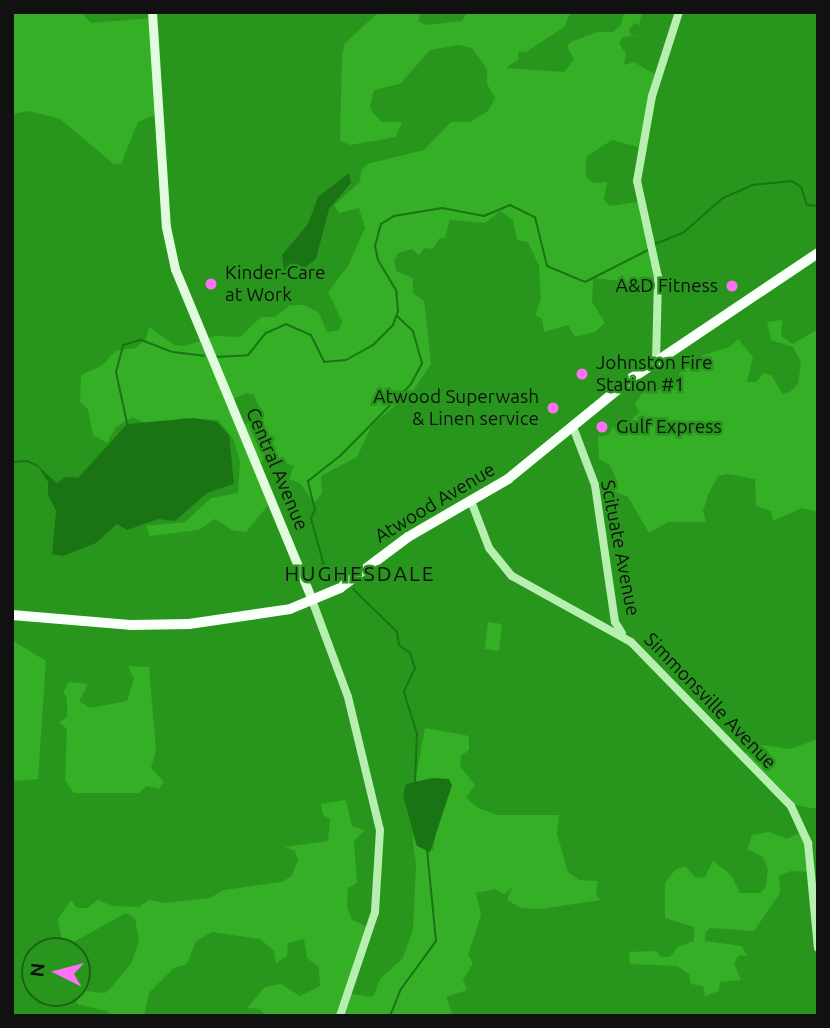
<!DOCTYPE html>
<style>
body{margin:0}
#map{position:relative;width:830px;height:1028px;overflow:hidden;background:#28961d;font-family:Ubuntu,sans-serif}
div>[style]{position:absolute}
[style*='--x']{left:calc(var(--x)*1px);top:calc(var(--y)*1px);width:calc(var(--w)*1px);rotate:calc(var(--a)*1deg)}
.green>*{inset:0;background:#34af26}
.water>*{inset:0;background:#1b7414}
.stream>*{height:2px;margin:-1px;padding:0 1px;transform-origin:1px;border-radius:1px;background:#1b7414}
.tertiary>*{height:8px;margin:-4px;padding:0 4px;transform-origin:4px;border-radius:4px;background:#b7efb1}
.secondary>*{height:9px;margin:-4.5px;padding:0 4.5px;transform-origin:4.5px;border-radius:4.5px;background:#e1fbde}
.primary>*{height:10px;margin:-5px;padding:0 5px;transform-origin:5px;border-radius:5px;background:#f9fff9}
.dots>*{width:19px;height:19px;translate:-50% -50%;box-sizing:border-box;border:4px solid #28961d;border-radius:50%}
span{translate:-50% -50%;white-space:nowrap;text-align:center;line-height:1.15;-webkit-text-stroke:5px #28961d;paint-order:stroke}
.poi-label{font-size:19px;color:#111}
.left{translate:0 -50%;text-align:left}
.right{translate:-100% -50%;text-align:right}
.street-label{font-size:19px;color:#111}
.neighbourhood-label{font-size:21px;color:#111;letter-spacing:2px}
.frame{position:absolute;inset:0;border:14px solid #111;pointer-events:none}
.north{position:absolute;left:21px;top:937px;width:70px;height:70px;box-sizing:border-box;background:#28961d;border:2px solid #1f6118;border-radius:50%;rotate:276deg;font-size:19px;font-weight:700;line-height:28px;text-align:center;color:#111}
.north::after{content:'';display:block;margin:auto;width:24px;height:32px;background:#fe70f5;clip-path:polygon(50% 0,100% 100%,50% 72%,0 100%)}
</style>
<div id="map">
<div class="green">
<i style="clip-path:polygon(12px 12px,81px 12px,91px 23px,152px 18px,159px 113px,138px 122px,121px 164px,114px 164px,60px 119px,29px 111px,12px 114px)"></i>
<i style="clip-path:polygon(evenodd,379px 12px,422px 12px,418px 21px,426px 25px,462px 21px,467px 12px,571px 12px,564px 27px,526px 52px,518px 52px,519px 59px,506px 68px,564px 72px,574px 60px,567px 46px,571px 42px,597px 32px,613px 32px,621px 25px,624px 12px,642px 12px,639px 25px,635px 23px,629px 29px,631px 35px,639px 35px,623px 37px,619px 43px,626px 54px,624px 65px,634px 62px,658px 76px,642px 148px,612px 140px,586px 157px,586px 176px,593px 183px,607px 182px,604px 199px,609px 206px,638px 202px,656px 281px,624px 286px,622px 281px,593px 278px,592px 302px,605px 323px,595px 332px,575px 337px,568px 325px,544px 332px,542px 319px,535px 315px,541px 300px,539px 266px,528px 242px,517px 240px,513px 220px,500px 211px,485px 223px,450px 220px,445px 238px,440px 238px,433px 249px,424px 248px,419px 255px,412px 249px,398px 253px,394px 260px,396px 271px,413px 278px,413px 293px,424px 301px,431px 364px,413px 391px,372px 425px,357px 457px,321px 476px,322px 493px,317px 500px,313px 502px,301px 484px,289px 479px,294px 466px,273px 459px,256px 463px,269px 504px,246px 532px,232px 530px,215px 519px,199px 530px,150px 536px,146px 526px,185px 522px,211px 498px,238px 493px,240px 462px,234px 440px,218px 420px,184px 418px,150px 426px,133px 417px,116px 427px,107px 443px,93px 435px,88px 409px,80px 402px,81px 375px,103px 365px,115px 351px,135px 348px,146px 339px,149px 327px,174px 345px,185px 346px,215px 336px,240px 337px,261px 317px,275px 317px,290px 305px,304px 305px,319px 313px,327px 332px,339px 330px,342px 321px,328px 292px,348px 266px,365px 228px,359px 208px,339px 213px,334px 205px,360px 182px,361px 171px,367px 164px,424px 150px,451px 122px,470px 122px,488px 111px,495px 98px,487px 84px,487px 69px,472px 48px,458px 45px,430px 50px,400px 84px,374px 90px,370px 107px,374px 114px,382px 122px,402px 122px,396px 137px,350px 145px,340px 141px,342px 55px,345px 43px,379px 12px,247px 393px,254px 395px,261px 412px,259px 418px,240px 426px,229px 401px,247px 393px)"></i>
<i style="clip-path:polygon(782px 320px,781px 336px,793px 344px,818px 329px,818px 512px,802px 508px,773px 521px,771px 511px,756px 506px,755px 479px,727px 474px,718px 476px,708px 495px,703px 511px,706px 522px,668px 522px,649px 533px,628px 497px,613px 491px,618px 484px,610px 465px,599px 459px,598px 437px,614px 427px,624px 429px,639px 412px,635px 404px,642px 393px,677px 386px,680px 370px,696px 365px,703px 355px,730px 347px,738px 339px,753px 357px,747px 382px,756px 382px,764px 373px,771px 375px,783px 394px,790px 392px,798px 384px,801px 362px,793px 347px,771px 340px,767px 322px)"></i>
<i style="clip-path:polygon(488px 622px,502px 624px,499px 651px,485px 649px)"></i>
<i style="clip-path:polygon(12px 640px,46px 661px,38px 779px,12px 781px)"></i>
<i style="clip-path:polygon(128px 666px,149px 667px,156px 750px,151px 768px,164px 782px,159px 789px,147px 786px,139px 793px,74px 793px,65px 780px,67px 729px,59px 722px,67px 717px,67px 698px,63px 692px,69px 682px,88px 684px,79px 701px,90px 708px,127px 701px,134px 679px)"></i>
<i style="clip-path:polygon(425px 728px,469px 736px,469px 750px,461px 756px,460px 766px,475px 785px,466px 798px,478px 808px,498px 815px,559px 815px,557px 834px,568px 872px,579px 880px,598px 881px,596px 895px,601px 900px,540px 909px,521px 908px,507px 900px,512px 888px,504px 894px,495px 889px,476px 893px,481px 915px,468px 955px,473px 963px,463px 980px,467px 990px,446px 997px,453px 1016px,266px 1016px,260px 1009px,247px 1008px,265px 987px,281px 984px,300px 996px,320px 986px,319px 967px,307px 958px,304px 939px,288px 943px,287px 956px,276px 963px,274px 951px,260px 939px,212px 932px,196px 941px,187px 964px,174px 968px,149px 993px,144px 1016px,110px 1016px,107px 1011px,77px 1004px,77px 990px,105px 993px,110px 989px,131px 964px,139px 941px,135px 918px,126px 913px,63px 948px,58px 919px,71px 900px,77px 908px,87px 908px,98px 900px,113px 906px,139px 907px,149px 900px,165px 903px,210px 898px,224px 890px,281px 882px,291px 877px,298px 860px,295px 851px,285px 847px,328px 841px,330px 819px,323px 815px,321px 804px,346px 800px,352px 826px,365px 830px,354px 841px,357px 883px,348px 888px,347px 907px,352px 920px,371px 928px,351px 994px,373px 997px,380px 979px,403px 958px,413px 929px,416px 865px,412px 834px,417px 846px,433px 850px,439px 815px,451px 788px,449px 779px,415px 782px)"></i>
<i style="clip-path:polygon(818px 739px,818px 809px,789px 804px,743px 756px,754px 744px,790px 749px)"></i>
<i style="clip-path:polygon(804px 831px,811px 872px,791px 871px,779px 876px,780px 893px,754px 931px,710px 928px,705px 933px,705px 941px,742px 946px,747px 956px,739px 955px,734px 963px,741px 980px,720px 982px,719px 991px,705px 996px,703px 986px,691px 984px,689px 974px,677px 966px,630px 964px,629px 952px,656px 951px,661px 957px,670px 957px,678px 947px,694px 941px,694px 927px,665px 918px,665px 883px,675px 870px,685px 866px,696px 878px,705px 877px,713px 861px,731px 875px,740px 893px,760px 893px,766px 887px,768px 869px,763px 857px,747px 849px,752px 835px,769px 832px,787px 839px)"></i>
</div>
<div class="water">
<i style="clip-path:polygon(349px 173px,351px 183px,329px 209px,316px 259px,304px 268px,284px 270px,282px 255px,308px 224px,318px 197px)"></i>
<i style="clip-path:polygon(194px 418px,217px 422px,229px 435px,234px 484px,207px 493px,175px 521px,158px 519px,127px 530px,117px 524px,96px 543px,63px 556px,52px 554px,56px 511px,48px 495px,48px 482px,37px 465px,57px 483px,65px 477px,78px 478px,127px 424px)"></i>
<i style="clip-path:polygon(432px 778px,449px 779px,452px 785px,430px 852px,417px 846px,403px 795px,406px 784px)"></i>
</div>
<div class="stream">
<i style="--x:655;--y:244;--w:31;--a:-22"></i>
<i style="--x:684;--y:232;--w:52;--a:-41.1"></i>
<i style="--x:723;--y:198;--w:32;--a:-24"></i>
<i style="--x:752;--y:185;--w:40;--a:-5.7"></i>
<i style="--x:792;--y:181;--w:11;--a:34"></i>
<i style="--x:801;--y:187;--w:19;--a:72"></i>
<i style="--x:807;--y:205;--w:11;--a:5"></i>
<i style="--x:215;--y:357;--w:33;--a:-3"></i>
<i style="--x:248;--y:355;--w:28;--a:-51"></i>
<i style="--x:266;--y:333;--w:22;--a:-24"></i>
<i style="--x:286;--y:324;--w:27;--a:24"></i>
<i style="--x:311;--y:335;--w:30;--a:64"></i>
<i style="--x:324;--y:362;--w:22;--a:-5"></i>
<i style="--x:346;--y:360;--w:31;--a:-29"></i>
<i style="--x:373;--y:345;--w:28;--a:-45"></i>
<i style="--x:393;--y:325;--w:15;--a:-70"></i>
<i style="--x:398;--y:311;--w:21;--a:-95"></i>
<i style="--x:396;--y:290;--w:35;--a:-121"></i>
<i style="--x:378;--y:260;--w:14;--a:-102"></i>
<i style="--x:375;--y:246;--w:23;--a:-75"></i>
<i style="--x:381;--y:224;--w:15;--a:-32"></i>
<i style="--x:394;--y:216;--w:49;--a:-9.5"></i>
<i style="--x:442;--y:208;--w:43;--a:10.8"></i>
<i style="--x:484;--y:216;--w:28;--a:-23"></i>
<i style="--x:510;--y:205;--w:28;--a:26"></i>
<i style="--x:535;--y:217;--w:50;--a:76.2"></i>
<i style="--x:547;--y:266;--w:41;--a:22.8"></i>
<i style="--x:585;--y:282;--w:71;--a:-26.9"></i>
<i style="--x:127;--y:423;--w:52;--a:-102.2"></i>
<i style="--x:116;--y:372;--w:28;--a:-75"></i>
<i style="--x:123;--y:345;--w:19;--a:-16"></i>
<i style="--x:141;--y:340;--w:34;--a:21"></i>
<i style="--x:173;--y:352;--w:31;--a:7"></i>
<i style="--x:12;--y:462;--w:15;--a:-4"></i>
<i style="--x:27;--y:461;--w:12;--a:24"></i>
<i style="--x:340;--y:578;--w:20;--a:-143"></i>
<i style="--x:324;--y:566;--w:50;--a:-105.2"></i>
<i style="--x:311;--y:518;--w:9;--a:-63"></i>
<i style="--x:315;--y:510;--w:30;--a:-104"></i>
<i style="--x:308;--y:481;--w:41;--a:-38"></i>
<i style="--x:340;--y:456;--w:101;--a:-45.4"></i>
<i style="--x:411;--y:384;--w:24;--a:-62"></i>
<i style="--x:422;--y:363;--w:33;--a:-106"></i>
<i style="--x:413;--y:331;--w:22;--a:-137"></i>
<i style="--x:353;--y:589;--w:62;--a:44.3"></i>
<i style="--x:397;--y:632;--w:13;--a:81"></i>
<i style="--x:399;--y:645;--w:14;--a:36"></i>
<i style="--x:410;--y:653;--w:16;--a:72"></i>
<i style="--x:415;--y:668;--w:26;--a:115"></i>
<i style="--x:404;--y:692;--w:44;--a:72.8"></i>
<i style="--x:417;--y:734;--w:48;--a:92.4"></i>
<i style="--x:390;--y:1016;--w:29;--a:-68"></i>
<i style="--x:401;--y:989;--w:59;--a:-53.9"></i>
<i style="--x:436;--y:941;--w:92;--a:-95.6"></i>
</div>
<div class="tertiary">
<i style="--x:656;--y:361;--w:84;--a:-88.6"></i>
<i style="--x:658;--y:277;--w:98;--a:-102.3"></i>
<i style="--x:637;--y:181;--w:86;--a:-80"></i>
<i style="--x:652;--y:96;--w:88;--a:-72.2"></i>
<i style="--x:573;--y:427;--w:62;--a:69.2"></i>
<i style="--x:595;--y:485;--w:138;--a:81.7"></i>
<i style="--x:615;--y:622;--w:13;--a:58"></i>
<i style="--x:471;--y:501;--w:50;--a:69"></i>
<i style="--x:489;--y:548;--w:36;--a:51"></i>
<i style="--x:512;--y:576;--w:136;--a:29"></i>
<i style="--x:631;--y:642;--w:229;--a:45.7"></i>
<i style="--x:791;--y:806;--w:41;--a:65.3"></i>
<i style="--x:808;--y:843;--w:105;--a:84.6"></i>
<i style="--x:312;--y:600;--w:103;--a:69.6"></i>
<i style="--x:348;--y:697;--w:137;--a:76.5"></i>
<i style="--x:380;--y:830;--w:82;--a:93.5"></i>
<i style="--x:375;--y:912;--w:110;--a:108.6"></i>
</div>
<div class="secondary">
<i style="--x:152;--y:12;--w:215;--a:86.3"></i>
<i style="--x:166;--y:227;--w:43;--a:77.9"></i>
<i style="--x:175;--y:269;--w:358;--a:67.5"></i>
</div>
<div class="primary">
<i style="--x:12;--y:615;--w:118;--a:4.8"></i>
<i style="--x:130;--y:625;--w:59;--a:-1"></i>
<i style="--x:189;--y:624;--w:102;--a:-8.4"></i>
<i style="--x:290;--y:609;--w:54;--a:-22.8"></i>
<i style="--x:340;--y:588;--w:85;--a:-36.9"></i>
<i style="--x:408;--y:537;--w:116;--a:-30.1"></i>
<i style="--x:508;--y:479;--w:160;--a:-39.2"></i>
<i style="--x:632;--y:378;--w:224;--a:-33.9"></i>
</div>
<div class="dots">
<i style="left:211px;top:284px;background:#fe70f5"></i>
<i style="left:732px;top:286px;background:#fe70f5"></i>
<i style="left:582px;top:374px;background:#fe70f5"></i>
<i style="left:553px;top:408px;background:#fe70f5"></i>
<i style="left:602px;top:427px;background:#fe70f5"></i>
</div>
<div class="poi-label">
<span class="left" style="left:225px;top:284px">Kinder-Care<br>at Work</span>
<span class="right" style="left:718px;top:286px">A&amp;D Fitness</span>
<span class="left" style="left:596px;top:374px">Johnston Fire<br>Station #1</span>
<span class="right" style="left:539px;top:408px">Atwood Superwash<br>&amp; Linen service</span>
<span class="left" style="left:616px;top:427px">Gulf Express</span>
</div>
<div class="street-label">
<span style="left:277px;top:469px;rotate:67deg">Central Avenue</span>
<span style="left:435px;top:503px;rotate:-31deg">Atwood Avenue</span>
<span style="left:620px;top:548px;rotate:79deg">Scituate Avenue</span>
<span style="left:710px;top:701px;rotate:46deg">Simmonsville Avenue</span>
</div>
<div class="neighbourhood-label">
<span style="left:360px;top:573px">HUGHESDALE</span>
</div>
<div class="frame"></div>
<div class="north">N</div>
</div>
